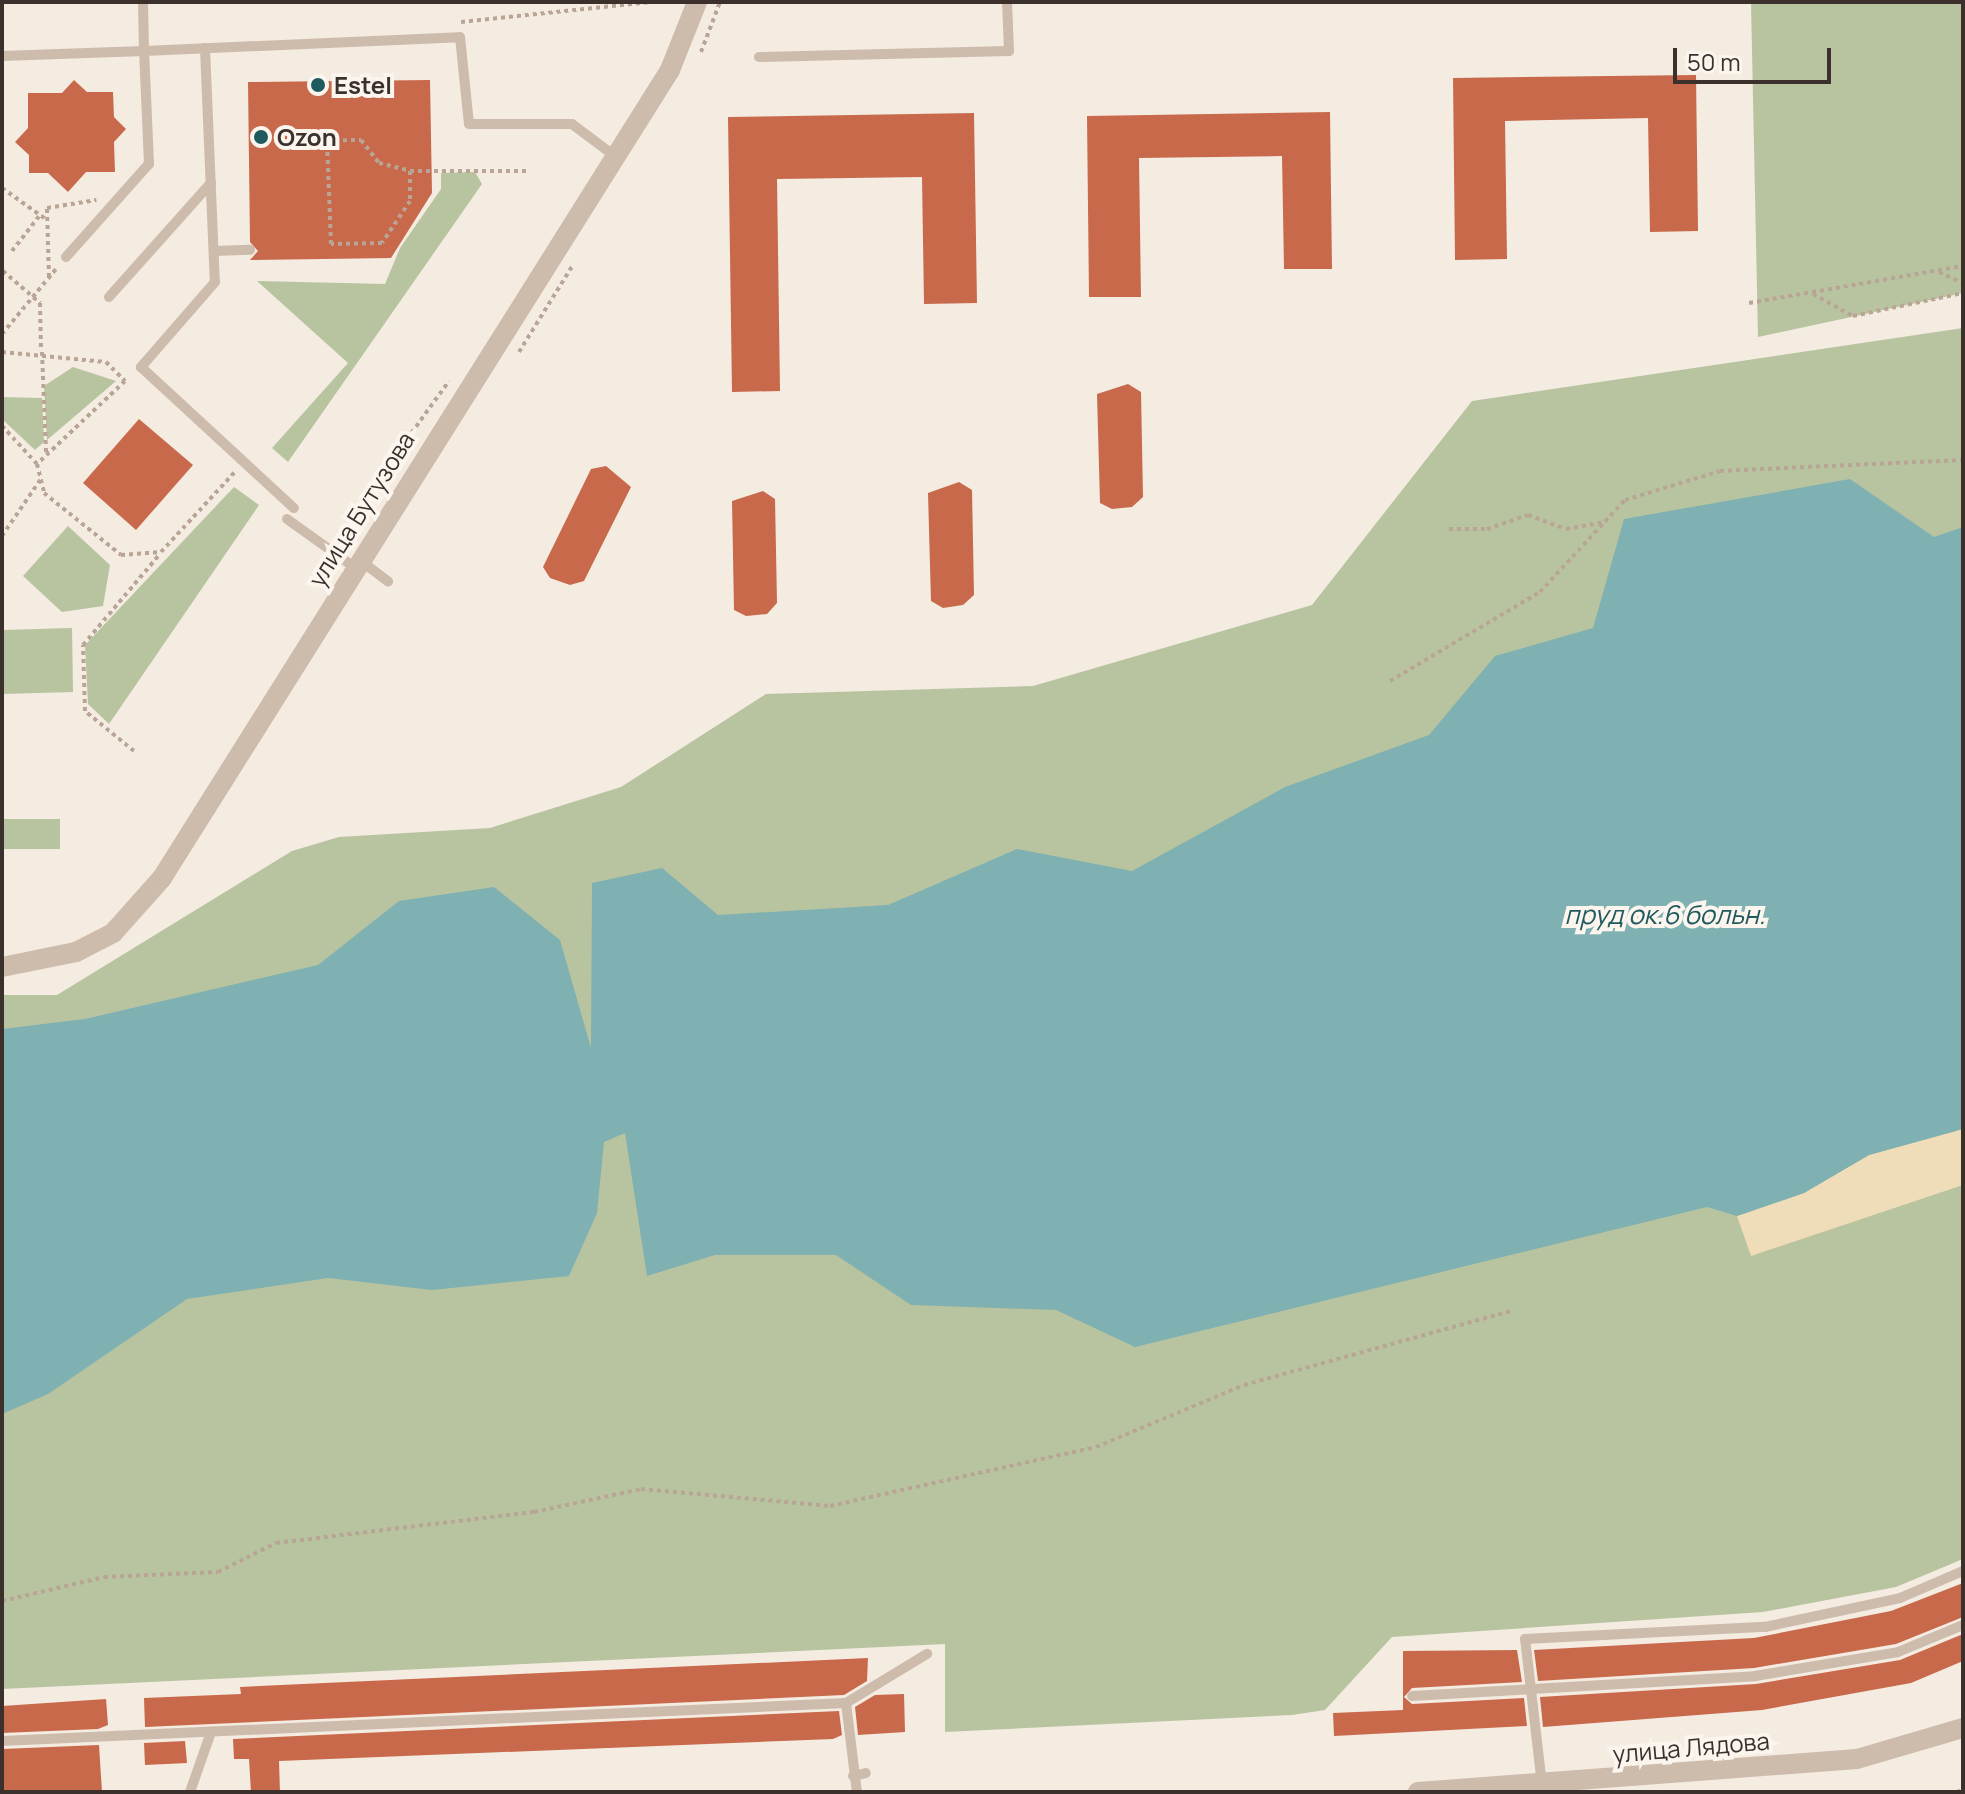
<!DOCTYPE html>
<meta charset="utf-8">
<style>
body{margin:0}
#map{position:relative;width:1965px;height:1794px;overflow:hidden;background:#f4ebe1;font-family:Manrope,sans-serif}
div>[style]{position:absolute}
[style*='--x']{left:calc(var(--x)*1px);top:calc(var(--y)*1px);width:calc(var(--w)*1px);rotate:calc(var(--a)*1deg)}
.green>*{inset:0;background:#b8c4a0}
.sand>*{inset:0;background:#efdcb8}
.water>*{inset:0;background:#7fb0b2}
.building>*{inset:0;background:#c8694b}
.path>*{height:4px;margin-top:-2px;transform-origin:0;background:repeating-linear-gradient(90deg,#b9a596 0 4px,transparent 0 8px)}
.service>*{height:10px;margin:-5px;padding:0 5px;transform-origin:5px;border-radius:5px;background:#cdbbac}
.minor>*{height:20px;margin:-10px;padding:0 10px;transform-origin:10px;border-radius:10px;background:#cdbbac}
.dots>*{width:22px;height:22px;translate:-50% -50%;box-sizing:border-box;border:4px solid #fbf5ee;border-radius:50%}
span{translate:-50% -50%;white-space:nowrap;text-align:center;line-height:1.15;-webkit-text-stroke:8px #fbf5ee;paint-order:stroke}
.poi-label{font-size:24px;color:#3b302b;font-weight:700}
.left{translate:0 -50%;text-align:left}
.street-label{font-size:24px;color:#3b302b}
.water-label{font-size:26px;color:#1f5a5e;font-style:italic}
.frame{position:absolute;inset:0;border:4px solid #3b302b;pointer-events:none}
.scale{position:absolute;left:1673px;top:48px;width:158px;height:36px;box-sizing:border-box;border:4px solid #3b302b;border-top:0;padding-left:10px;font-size:24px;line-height:28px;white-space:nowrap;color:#3b302b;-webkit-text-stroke:6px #fbf5ee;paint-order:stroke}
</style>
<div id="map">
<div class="green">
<i style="clip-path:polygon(1751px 2px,1963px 2px,1963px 293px,1758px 337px)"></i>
<i style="clip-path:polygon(475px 172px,482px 184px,288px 462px,272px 448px,348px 363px,257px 281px,385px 284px,400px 248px,441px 189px,441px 173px)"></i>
<i style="clip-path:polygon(1963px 328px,1963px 1559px,1896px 1587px,1763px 1612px,1392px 1637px,1325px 1710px,1292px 1715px,945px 1732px,945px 1644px,2px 1689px,2px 995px,57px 995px,292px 851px,339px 837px,490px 828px,621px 787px,766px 694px,1033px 686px,1312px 605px,1472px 401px)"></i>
<i style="clip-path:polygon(73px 367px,116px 381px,47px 440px,44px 386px)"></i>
<i style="clip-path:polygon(2px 397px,42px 398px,44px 442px,35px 450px,2px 419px)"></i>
<i style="clip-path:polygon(234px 487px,259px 505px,109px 724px,88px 704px,85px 645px)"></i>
<i style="clip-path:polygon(68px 526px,110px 565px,103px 606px,62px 612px,23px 576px)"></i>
<i style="clip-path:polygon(72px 628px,73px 692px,2px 694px,2px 630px)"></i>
<i style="clip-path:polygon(2px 819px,60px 819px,60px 849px,2px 849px)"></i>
</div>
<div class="sand">
<i style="clip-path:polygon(1963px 1129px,1963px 1185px,1751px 1256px,1737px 1216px,1804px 1193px,1869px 1155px)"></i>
</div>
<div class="water">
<i style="clip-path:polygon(1850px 479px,1934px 537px,1963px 527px,1963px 1129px,1869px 1155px,1804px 1193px,1737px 1216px,1707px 1207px,1135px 1347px,1056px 1310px,911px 1305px,836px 1255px,715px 1255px,647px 1276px,625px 1133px,604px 1142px,597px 1213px,569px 1276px,432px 1290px,328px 1278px,187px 1299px,48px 1394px,2px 1414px,2px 1029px,85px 1019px,318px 965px,399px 901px,494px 887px,560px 940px,591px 1048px,592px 883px,662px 868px,718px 915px,888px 905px,1017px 849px,1132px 871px,1285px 787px,1429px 735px,1495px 656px,1593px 628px,1624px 519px)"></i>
</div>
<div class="building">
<i style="clip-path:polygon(1696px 75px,1698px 231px,1650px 232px,1648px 118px,1505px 121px,1507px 259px,1455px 260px,1453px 78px)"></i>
<i style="clip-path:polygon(74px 80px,87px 92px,113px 92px,114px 117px,126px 129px,114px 142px,115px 172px,86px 172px,68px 192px,48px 173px,29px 173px,29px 155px,15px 142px,28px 128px,28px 93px,62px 93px)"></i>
<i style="clip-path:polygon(430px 80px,432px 193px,391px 258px,250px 260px,258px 251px,250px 242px,248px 82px)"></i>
<i style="clip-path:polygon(1330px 112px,1332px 269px,1284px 269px,1282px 156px,1139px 158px,1141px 297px,1089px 297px,1087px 116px)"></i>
<i style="clip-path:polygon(974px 113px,977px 303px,924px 304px,922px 177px,777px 179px,780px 391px,732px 392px,728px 117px)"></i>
<i style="clip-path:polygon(1128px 384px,1141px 392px,1143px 497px,1132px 507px,1112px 509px,1100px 503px,1097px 394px)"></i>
<i style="clip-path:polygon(139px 419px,193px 465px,136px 530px,83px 483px)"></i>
<i style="clip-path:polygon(606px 466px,631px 487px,584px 581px,570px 585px,550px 578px,543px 567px,591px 469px)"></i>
<i style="clip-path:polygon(959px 482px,972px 490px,974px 595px,963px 605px,943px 608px,931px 601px,928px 493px)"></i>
<i style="clip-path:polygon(763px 491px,775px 499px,777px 603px,767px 614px,746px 616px,734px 610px,732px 501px)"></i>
<i style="clip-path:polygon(1963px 1583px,1963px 1617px,1896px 1644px,1754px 1668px,1538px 1681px,1534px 1650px,1754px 1638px,1891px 1611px)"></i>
<i style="clip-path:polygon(1963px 1634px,1963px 1661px,1911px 1683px,1762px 1710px,1543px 1727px,1540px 1697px,1756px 1684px,1900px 1660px)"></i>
<i style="clip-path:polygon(1517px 1650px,1522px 1682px,1412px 1688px,1404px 1697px,1412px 1704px,1524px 1698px,1527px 1726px,1334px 1736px,1333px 1713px,1403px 1710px,1403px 1651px)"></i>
<i style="clip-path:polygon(868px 1658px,867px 1681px,844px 1695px,145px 1727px,144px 1698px,241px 1694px,240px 1687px)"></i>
<i style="clip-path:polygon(904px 1694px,905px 1732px,858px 1735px,855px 1707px,875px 1695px)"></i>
<i style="clip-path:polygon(106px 1699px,108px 1725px,98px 1729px,2px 1733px,2px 1706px)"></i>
<i style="clip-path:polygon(839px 1711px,842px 1735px,833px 1739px,279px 1761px,280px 1792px,251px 1792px,249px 1759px,234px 1759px,233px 1739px)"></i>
<i style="clip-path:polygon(185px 1741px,187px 1763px,145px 1765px,144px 1743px)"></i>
<i style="clip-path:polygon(99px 1745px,102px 1792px,2px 1792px,2px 1749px)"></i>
</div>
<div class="path">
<i style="--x:461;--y:22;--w:191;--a:-6"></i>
<i style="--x:701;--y:52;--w:53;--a:-69.2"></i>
<i style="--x:410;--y:171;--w:30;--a:90"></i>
<i style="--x:410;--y:201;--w:50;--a:123.7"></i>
<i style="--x:382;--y:243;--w:51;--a:178.9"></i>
<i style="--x:331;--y:244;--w:103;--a:-92.2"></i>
<i style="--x:327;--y:141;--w:34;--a:-2"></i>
<i style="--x:361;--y:140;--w:29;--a:52"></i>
<i style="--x:379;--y:163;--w:32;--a:14"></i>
<i style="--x:410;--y:171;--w:117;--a:0"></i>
<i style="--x:2;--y:188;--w:55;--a:35.4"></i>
<i style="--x:12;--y:251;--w:46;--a:-52.1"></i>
<i style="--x:3;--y:271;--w:49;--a:40.9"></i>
<i style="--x:40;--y:303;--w:48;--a:88.8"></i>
<i style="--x:1939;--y:272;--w:26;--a:25"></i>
<i style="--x:49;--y:277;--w:69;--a:-91.7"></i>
<i style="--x:47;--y:208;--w:50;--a:-9.3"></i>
<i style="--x:1813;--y:294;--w:46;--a:28.8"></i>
<i style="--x:1853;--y:316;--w:112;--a:-11.8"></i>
<i style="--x:1749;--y:303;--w:217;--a:-9.8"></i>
<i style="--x:2;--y:334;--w:85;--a:-50.3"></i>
<i style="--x:2;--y:352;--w:104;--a:5.5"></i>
<i style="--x:106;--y:362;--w:27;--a:45"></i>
<i style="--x:125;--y:381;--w:121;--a:136.7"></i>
<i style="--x:37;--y:464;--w:52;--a:-132.6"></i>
<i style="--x:42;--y:352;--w:101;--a:87.7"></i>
<i style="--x:519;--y:352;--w:102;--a:-58.2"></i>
<i style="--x:37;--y:464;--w:30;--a:76"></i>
<i style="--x:44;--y:493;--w:99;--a:38.8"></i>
<i style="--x:121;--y:555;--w:40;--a:-4.3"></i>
<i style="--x:161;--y:552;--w:108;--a:-47.3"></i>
<i style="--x:397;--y:464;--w:19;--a:-74"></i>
<i style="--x:402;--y:446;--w:80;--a:-54.1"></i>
<i style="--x:1449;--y:529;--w:38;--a:0"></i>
<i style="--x:1487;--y:529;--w:43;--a:-18.9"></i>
<i style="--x:1528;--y:515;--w:40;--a:20.2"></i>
<i style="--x:1566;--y:529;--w:40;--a:-10"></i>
<i style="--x:2;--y:536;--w:68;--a:-55.8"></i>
<i style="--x:1390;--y:681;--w:174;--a:-30.7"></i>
<i style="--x:1540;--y:592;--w:125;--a:-47.3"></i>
<i style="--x:1625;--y:500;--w:99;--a:-17"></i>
<i style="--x:1720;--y:471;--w:243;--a:-2.6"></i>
<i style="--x:134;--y:751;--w:63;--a:-140.8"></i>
<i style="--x:85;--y:711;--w:66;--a:-91.7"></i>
<i style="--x:83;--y:645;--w:119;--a:-49.8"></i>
<i style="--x:2;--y:1601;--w:105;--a:-13.2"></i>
<i style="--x:104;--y:1577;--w:114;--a:-2.5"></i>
<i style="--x:218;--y:1572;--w:65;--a:-26.6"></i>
<i style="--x:276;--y:1543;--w:260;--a:-6.9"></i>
<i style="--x:534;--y:1512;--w:109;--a:-12.1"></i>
<i style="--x:641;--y:1489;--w:190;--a:5.1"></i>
<i style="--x:830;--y:1506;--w:272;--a:-12.5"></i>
<i style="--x:1096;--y:1447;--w:160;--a:-22.7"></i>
<i style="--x:1244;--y:1385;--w:276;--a:-15.5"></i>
<i style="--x:1957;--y:1792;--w:6;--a:-18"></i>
</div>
<div class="service">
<i style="--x:205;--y:48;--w:234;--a:87.6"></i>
<i style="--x:215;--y:282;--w:113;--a:131"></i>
<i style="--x:141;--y:367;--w:208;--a:42.7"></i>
<i style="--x:2;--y:56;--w:142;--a:-2"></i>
<i style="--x:144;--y:51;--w:49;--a:-91.2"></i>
<i style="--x:759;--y:57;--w:250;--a:-1.4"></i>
<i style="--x:1009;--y:51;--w:49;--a:-92.3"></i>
<i style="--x:214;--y:251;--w:36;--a:-2"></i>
<i style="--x:66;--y:257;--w:125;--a:-48.3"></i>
<i style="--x:149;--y:164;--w:113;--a:-92.5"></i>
<i style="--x:144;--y:51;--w:316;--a:-2.5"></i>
<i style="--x:460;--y:37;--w:87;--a:84.1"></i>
<i style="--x:469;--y:124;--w:103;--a:0"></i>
<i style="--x:572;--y:124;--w:55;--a:36.9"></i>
<i style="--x:109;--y:297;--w:153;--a:-48.2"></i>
<i style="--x:287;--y:519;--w:82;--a:35.6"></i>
<i style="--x:361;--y:561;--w:34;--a:37"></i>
<i style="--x:1412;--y:1696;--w:344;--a:-3.3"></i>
<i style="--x:1755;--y:1676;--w:145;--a:-9.5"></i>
<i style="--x:1898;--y:1652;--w:70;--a:-22.6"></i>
<i style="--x:846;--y:1703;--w:95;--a:-31.2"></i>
<i style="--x:2;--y:1741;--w:845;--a:-2.58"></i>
<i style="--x:846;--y:1703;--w:90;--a:83"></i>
<i style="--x:853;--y:1776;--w:13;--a:-13"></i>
<i style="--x:1542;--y:1785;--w:147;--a:-96.6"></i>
<i style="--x:1525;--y:1639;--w:240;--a:-2.9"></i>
<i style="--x:1765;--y:1627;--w:138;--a:-12.1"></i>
<i style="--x:1900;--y:1598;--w:69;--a:-23.2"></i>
<i style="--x:190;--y:1792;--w:64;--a:-70.7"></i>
</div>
<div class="minor">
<i style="--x:2;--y:967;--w:76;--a:-11.5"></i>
<i style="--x:76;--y:952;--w:42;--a:-27.2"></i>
<i style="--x:113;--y:933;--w:74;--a:-48.3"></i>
<i style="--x:162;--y:878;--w:954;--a:-57.84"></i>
<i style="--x:670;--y:70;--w:73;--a:-68.3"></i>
<i style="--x:1418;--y:1792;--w:440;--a:-4.3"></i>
<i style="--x:1857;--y:1759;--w:110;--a:-16.3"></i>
</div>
<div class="dots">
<i style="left:318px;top:85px;background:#1f5a5e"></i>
<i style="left:261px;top:137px;background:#1f5a5e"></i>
</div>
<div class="poi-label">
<span class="left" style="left:334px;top:85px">Estel</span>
<span class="left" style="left:277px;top:137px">Ozon</span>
</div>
<div class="street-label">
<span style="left:361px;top:509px;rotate:-58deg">улица Бутузова</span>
<span style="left:1691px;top:1747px;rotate:-5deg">улица Лядова</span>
</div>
<div class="water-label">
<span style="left:1665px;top:915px">пруд ок.6 больн.</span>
</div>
<div class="frame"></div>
<div class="scale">50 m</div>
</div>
